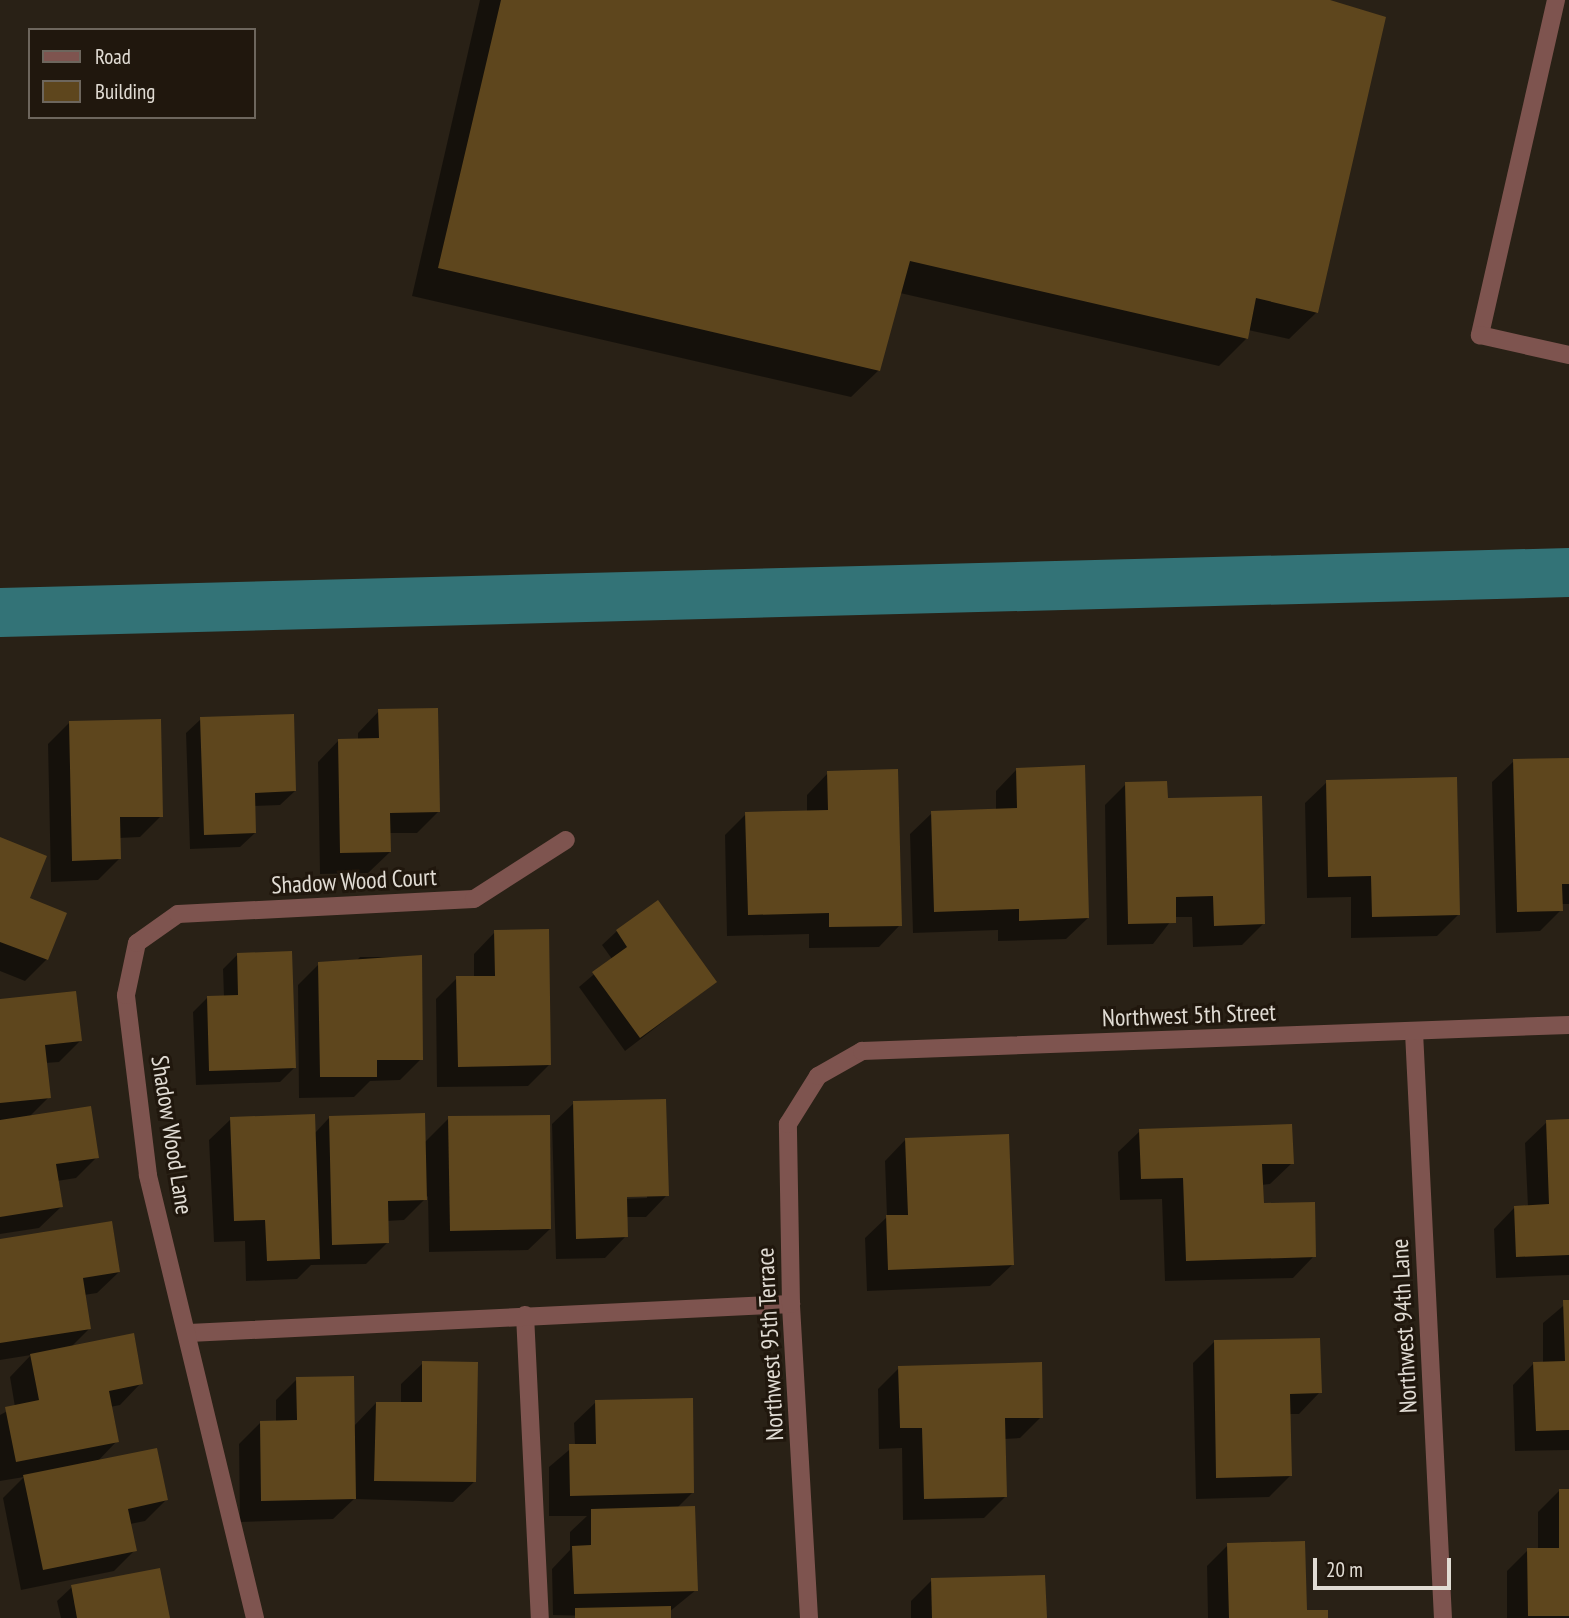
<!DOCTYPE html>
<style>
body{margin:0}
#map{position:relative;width:1569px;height:1618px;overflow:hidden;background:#292116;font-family:"PT Sans Narrow",sans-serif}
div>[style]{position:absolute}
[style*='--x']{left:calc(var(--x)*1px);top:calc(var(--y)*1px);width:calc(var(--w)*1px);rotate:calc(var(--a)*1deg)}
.shadow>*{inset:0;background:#0007}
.canal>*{height:49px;margin:-24.5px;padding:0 24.5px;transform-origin:24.5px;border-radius:24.5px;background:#337377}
.building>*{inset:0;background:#5e461d}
.lane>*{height:18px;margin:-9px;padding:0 9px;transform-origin:9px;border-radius:9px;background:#7e544f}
.street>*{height:18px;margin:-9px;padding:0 9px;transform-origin:9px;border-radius:9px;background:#7e544f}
span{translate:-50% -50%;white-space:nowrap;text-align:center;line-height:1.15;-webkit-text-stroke:6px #20170d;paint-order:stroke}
.street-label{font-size:24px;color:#e1dcd4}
.legend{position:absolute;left:28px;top:28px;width:228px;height:91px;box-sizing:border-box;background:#20170d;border:2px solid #6d665d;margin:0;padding:9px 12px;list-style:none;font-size:21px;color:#e1dcd4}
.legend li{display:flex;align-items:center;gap:14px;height:35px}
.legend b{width:35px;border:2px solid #6d665d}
.scale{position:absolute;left:1313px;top:1558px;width:138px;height:32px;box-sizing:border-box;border:4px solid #e1dcd4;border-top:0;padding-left:9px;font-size:21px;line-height:24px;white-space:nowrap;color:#e1dcd4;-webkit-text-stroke:5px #20170d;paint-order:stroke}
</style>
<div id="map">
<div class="shadow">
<i style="clip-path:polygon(480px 0,1328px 0,1317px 312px,1289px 339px,1248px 330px,1246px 339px,1219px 366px,900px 293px,879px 370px,851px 397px,412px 296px)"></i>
<i style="clip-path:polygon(379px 711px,439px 811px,417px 833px,389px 833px,390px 852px,368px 873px,320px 874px,318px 762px,339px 740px,358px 740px,358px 733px)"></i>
<i style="clip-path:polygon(201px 719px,295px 791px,280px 805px,254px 806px,255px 833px,240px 847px,190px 849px,186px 733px)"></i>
<i style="clip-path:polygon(69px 723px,161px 816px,140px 837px,119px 838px,119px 859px,98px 880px,51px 882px,48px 744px)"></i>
<i style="clip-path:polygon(1514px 761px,1569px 775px,1569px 904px,1561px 904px,1561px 910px,1540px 931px,1496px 933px,1492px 782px)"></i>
<i style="clip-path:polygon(1017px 769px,1088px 918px,1066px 939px,998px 941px,998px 930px,913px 933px,910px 834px,932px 813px,996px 811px,996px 791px)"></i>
<i style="clip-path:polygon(828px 773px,900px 925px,879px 947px,809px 948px,809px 934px,727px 936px,725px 835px,746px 814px,807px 812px,807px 795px)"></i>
<i style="clip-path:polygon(1327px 782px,1459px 914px,1437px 936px,1351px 938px,1351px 897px,1307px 898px,1305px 803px)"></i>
<i style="clip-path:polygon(1126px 784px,1166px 800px,1263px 924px,1242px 945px,1193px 947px,1192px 917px,1174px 917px,1153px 944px,1107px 945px,1105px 805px)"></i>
<i style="clip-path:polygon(0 839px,28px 899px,47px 959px,25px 981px,0 971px)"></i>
<i style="clip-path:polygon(617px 931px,715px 982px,625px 1051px,579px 987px,612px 959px,602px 945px)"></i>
<i style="clip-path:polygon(495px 932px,550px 1064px,528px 1086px,437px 1087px,436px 999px,457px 978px,474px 978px,474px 954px)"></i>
<i style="clip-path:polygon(238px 954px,295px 1067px,280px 1082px,196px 1085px,193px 1012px,207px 998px,224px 997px,223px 969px)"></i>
<i style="clip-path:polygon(360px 957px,420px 957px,421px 1059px,400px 1080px,370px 1081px,354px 1097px,299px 1098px,298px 985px,319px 964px,354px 963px)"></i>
<i style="clip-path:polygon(0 1000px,80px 1041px,59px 1062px,45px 1063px,49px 1097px,29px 1117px,97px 1157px,76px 1178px,57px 1181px,61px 1207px,39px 1228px,0 1234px)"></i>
<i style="clip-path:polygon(evenodd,574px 1103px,667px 1195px,646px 1217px,626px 1217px,626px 1236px,605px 1258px,556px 1259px,552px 1124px,574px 1103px,647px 1194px,647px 1198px,619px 1199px,619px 1195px,647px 1194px)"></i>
<i style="clip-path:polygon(329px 1118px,424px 1143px,449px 1118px,550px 1229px,528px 1250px,429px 1252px,428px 1196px,404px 1220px,387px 1221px,387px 1243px,366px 1264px,311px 1265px,297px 1279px,246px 1281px,245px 1241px,214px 1242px,209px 1140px,231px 1119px,314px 1134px)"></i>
<i style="clip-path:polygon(1569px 1121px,1569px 1275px,1496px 1278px,1494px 1229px,1515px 1207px,1528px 1207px,1525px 1143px,1547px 1122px)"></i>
<i style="clip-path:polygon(1140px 1131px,1292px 1163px,1270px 1184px,1261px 1185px,1262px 1205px,1314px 1256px,1293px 1278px,1165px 1281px,1162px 1199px,1120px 1200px,1118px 1152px)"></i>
<i style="clip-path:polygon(906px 1139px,1012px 1265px,990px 1286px,867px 1291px,865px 1238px,887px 1217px,885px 1161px)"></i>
<i style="clip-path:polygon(0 1241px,119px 1272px,97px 1293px,84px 1295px,90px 1328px,70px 1348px,141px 1383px,120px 1405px,110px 1407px,117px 1441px,97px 1462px,166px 1500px,145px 1521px,130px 1524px,135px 1550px,114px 1571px,21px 1590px,3px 1498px,24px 1477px,0 1481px,0 1415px,15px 1407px,10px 1377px,31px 1355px,0 1360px)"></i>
<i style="clip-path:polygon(1569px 1301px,1569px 1450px,1515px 1451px,1513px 1385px,1534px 1363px,1543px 1363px,1543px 1323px)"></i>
<i style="clip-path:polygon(1214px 1342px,1320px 1392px,1299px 1414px,1289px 1414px,1290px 1476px,1269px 1497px,1196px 1499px,1193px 1363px)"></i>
<i style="clip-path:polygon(423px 1363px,475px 1481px,453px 1502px,354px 1499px,333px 1519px,240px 1522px,239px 1444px,261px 1422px,276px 1422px,276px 1400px,297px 1379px,353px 1427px,376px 1403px,401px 1404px,401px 1384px)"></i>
<i style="clip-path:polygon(899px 1368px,1041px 1417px,1020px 1438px,1004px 1439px,1006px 1496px,984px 1518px,903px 1520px,902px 1448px,879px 1449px,878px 1389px)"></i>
<i style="clip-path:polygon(596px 1402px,692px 1493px,676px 1509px,696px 1590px,669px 1612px,669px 1618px,553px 1615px,552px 1569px,570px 1550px,570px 1532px,587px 1516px,549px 1516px,549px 1467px,575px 1445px,574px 1423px)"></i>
<i style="clip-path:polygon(1560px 1490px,1569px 1490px,1569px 1618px,1507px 1618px,1507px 1571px,1528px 1550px,1538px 1550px,1538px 1512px)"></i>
<i style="clip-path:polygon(1228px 1545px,1306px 1612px,1326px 1618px,1208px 1618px,1207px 1566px)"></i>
<i style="clip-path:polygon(932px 1580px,1045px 1618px,911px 1618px,911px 1601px)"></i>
<i style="clip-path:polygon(72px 1587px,168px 1618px,61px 1618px,57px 1601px)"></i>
</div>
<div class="canal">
<i style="--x:0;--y:612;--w:1570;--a:-1.46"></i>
</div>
<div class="building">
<i style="clip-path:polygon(501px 0,1330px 0,1386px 17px,1318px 313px,1256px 298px,1248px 339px,910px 261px,880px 371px,438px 268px)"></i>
<i style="clip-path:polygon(438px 708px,440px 812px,390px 813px,391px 852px,340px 853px,338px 739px,379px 738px,378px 709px)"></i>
<i style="clip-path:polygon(294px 714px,296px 791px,255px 793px,256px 833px,204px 835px,200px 717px)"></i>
<i style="clip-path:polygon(161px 719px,163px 817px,120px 817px,121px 859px,72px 861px,69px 721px)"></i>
<i style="clip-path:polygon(1569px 758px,1569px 884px,1562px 884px,1563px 911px,1517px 912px,1513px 759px)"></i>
<i style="clip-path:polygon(1085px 765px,1089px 918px,1019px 921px,1019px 909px,934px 912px,931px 811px,1017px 808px,1016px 768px)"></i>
<i style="clip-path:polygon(898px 769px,902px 926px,829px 927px,829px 913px,748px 915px,745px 812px,828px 810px,827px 771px)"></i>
<i style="clip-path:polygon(1457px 777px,1460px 915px,1372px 917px,1371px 876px,1328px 877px,1326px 780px)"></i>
<i style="clip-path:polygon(1167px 781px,1168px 798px,1262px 796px,1265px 924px,1214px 926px,1213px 896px,1176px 897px,1176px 923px,1128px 924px,1125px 782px)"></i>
<i style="clip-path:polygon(0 837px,47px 856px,30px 898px,67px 913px,48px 960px,0 942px)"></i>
<i style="clip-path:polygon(658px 900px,717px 982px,640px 1038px,592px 972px,627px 947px,616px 930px)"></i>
<i style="clip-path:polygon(549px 929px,551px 1065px,458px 1067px,456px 976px,495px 976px,494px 930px)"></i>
<i style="clip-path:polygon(292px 951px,296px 1068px,209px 1071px,207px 996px,238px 995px,237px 953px)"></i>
<i style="clip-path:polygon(422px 955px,423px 1060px,377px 1060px,377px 1077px,320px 1077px,318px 962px)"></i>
<i style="clip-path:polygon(76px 991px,82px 1041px,45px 1045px,51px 1098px,0 1103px,0 999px)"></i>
<i style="clip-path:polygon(666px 1099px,669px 1196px,627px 1197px,628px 1237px,576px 1239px,573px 1101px)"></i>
<i style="clip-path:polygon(91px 1106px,99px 1158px,56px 1164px,63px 1207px,0 1217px,0 1120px)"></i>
<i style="clip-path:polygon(425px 1113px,427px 1200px,388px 1201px,389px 1243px,332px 1245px,329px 1116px)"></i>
<i style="clip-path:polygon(315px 1114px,320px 1259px,267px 1261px,265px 1220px,234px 1221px,230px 1117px)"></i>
<i style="clip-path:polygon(550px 1115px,551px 1229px,450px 1231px,448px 1116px)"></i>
<i style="clip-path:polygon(1569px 1119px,1569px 1255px,1516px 1257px,1514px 1206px,1549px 1204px,1546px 1120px)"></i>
<i style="clip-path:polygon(1292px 1124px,1294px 1164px,1262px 1164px,1264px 1203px,1315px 1202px,1316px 1257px,1186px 1261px,1183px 1178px,1141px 1179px,1139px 1129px)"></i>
<i style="clip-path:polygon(1009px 1134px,1014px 1265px,888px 1270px,886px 1215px,908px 1215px,905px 1138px)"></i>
<i style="clip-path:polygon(112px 1221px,120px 1272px,83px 1278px,91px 1329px,0 1343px,0 1239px)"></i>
<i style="clip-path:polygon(1563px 1300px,1569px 1300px,1569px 1430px,1536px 1431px,1533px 1362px,1565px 1361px)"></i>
<i style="clip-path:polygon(134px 1333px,143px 1384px,109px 1391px,119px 1442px,16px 1462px,5px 1407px,39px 1400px,30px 1354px)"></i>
<i style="clip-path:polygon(1320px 1338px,1322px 1393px,1290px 1394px,1292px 1476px,1216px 1478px,1214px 1340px)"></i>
<i style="clip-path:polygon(422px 1361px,478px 1362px,476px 1482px,374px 1481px,376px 1402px,422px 1402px)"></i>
<i style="clip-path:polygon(1042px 1362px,1043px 1418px,1005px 1418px,1007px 1497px,924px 1499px,922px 1428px,900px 1428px,898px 1366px)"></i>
<i style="clip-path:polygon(354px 1376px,356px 1499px,261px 1501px,260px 1421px,297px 1420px,296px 1377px)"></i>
<i style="clip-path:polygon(693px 1398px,694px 1493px,570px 1496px,569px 1444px,596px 1444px,595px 1400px)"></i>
<i style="clip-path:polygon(157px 1448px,168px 1500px,128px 1509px,137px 1551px,43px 1570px,23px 1475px)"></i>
<i style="clip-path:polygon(1559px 1489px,1569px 1489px,1569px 1616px,1528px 1616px,1527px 1548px,1559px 1548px)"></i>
<i style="clip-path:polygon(695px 1506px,698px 1591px,574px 1594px,572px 1546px,591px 1545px,591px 1509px)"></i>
<i style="clip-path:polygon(1305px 1541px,1307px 1610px,1328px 1610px,1328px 1618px,1229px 1618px,1227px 1543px)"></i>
<i style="clip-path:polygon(160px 1568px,170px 1618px,77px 1618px,71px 1585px)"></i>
<i style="clip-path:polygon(1045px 1575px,1047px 1618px,932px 1618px,931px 1578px)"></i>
<i style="clip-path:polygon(671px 1606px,671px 1618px,575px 1618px,575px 1608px)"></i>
</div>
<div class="lane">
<i style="--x:1556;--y:0;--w:344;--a:102.8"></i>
<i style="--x:1480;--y:335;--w:91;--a:12.7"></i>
</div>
<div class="street">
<i style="--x:1414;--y:1032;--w:587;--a:87.17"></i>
<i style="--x:525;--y:1315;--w:303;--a:87.2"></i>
<i style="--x:189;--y:1333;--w:603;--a:-2.76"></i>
<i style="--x:255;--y:1618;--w:456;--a:-103.6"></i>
<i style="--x:148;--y:1175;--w:181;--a:-97"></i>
<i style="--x:126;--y:995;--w:53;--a:-78.1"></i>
<i style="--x:137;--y:943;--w:50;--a:-35.3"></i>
<i style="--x:178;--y:914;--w:296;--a:-2.9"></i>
<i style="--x:474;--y:899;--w:109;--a:-32.7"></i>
<i style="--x:809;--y:1618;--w:315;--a:-93.3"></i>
<i style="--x:791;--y:1304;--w:180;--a:-91"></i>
<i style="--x:788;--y:1124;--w:57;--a:-58"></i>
<i style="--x:818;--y:1076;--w:51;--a:-29.6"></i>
<i style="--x:862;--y:1051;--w:707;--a:-2.11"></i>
</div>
<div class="street-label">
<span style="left:354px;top:881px;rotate:-3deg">Shadow Wood Court</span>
<span style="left:1189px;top:1015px;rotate:-2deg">Northwest 5th Street</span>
<span style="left:172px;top:1135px;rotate:81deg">Shadow Wood Lane</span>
<span style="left:1404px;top:1326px;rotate:-93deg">Northwest 94th Lane</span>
<span style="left:770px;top:1344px;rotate:-93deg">Northwest 95th Terrace</span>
</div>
<ul class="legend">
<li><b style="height:9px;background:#7e544f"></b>Road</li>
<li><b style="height:19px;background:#5e461d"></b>Building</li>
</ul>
<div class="scale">20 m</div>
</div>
